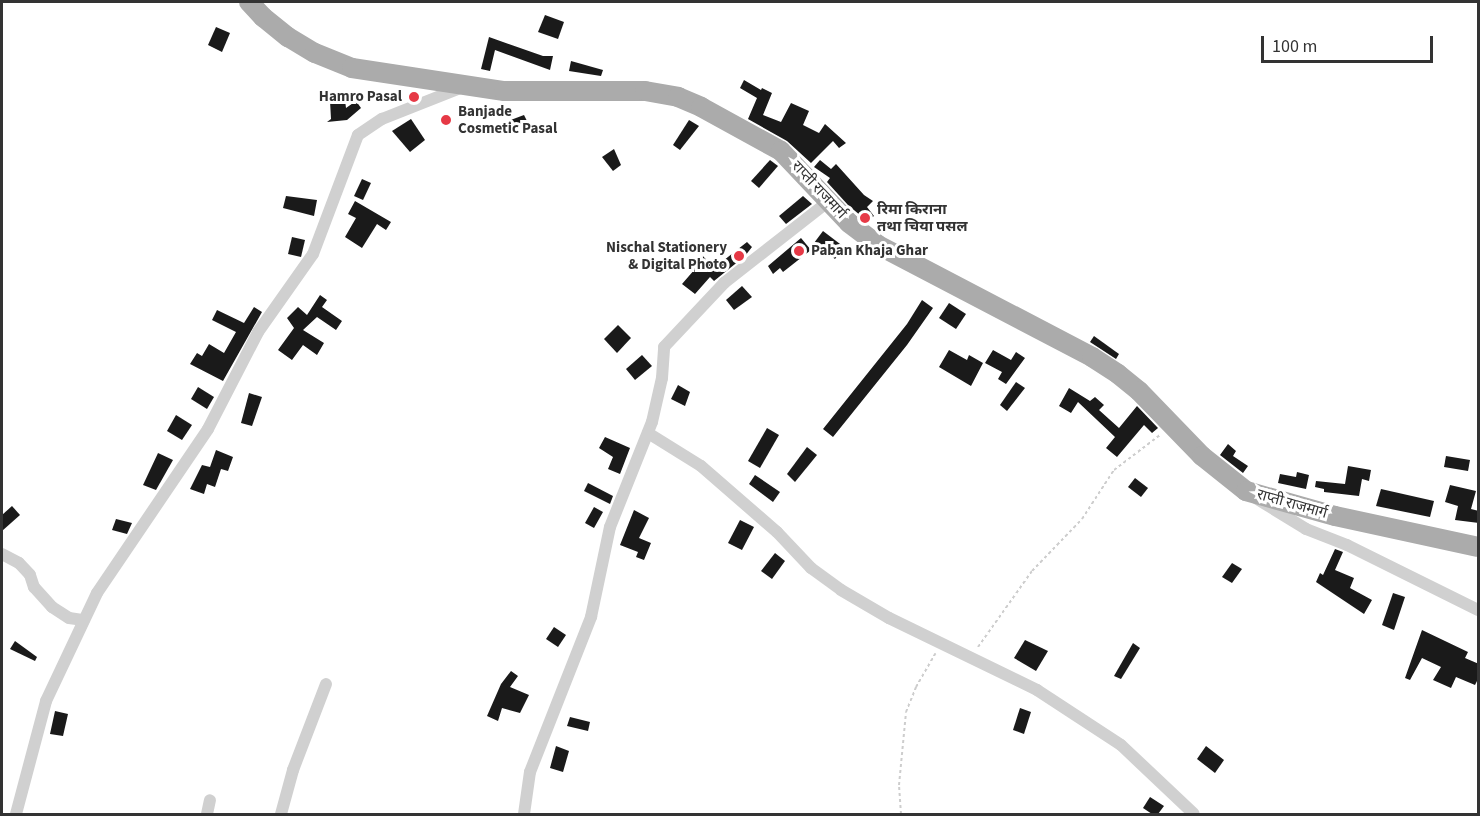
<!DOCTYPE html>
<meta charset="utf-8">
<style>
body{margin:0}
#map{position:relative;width:1480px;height:816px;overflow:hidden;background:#fff;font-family:"Source Sans 3","Noto Sans Devanagari",sans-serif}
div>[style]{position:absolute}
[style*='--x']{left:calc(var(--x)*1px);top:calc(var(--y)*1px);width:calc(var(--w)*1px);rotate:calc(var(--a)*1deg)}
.building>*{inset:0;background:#1a1a1a}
.path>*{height:2px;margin-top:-1px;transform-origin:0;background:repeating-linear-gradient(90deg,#cdcdcd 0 3px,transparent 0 6px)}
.minor>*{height:12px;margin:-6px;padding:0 6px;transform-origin:6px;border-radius:6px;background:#d0d0d0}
.primary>*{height:20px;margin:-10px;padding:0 10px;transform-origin:10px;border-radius:10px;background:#ababab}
.dots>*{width:16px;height:16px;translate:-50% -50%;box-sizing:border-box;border:3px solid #fff;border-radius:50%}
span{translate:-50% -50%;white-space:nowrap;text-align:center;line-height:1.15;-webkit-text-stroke:6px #fff;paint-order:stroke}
.poi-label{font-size:15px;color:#333;font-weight:700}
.right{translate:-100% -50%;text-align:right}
.left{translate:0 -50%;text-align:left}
.street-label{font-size:15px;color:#333}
.frame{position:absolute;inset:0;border:3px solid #333;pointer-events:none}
.scale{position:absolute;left:1261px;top:36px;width:172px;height:27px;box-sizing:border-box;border:3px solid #333;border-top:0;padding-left:8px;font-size:18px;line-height:21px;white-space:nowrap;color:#333;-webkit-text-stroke:4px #fff;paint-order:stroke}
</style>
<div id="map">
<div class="building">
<i style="clip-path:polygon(545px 15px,564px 22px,558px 39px,538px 32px)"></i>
<i style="clip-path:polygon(216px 27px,230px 33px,222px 52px,208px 45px)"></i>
<i style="clip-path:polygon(489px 37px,543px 56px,553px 56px,550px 70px,495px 50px,490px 71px,481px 69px)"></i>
<i style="clip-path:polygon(571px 61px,603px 70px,601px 76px,569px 71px)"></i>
<i style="clip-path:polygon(744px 80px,761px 90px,762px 88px,772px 93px,763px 115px,781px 122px,791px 103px,809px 111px,803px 125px,819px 133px,825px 124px,846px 143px,839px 148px,833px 141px,811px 163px,787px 141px,748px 119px,757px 98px,740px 88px)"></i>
<i style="clip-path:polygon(345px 100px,346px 108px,356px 101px,361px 108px,347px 120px,327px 122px,331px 119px,330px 101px)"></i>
<i style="clip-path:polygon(524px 115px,528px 123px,508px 131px,505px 122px)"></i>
<i style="clip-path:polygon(411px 119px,425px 140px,410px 152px,392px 131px)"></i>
<i style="clip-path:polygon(689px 120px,699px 126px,680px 150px,673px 145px)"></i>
<i style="clip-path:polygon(614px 149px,621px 165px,613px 171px,602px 157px)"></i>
<i style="clip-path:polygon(770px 160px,778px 166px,759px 188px,751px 181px)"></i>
<i style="clip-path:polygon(820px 160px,831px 169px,836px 164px,864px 195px,873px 201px,867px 207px,874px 216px,867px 221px,848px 205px,827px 182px,830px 178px,814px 167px)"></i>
<i style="clip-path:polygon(362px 179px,371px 183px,363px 200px,354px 196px)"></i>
<i style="clip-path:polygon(286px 196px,317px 200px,314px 216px,283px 208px)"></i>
<i style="clip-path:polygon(803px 196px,812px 204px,786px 224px,779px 216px)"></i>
<i style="clip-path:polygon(355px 201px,391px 222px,386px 230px,377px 224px,362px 248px,345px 237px,356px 218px,348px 214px)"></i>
<i style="clip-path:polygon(823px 231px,844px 247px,835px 259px,814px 243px)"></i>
<i style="clip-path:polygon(292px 237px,305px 240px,301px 257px,288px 254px)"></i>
<i style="clip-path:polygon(801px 238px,811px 250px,783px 272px,780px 268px,773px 274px,768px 266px)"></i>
<i style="clip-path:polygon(747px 242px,752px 247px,745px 256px,714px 281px,710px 277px,695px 294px,682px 284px,695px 269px,690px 264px,701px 254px,714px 268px)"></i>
<i style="clip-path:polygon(742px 286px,752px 297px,734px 310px,726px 300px)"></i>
<i style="clip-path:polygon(320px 295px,327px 300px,322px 307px,342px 321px,336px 330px,317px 317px,303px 330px,324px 343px,317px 355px,303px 345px,292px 360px,278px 350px,294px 328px,287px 318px,298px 307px,307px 315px)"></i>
<i style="clip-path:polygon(922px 300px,933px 308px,907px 345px,833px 437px,823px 429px,907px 324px)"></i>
<i style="clip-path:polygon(949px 303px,966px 314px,956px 329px,939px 318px)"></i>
<i style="clip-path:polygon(254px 307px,262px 312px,223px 381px,190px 364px,197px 353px,202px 356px,209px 344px,224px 353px,236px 332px,212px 320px,217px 310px,244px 323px)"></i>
<i style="clip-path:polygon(618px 325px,631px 338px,617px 353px,604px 339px)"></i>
<i style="clip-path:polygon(1094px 336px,1119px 354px,1116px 359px,1090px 342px)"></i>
<i style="clip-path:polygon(949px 350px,967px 360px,969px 355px,983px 363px,971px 386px,939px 367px)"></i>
<i style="clip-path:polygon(993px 350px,1011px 360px,1016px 352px,1025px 358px,1006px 384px,998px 379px,1002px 372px,985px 363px)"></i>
<i style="clip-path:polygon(642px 355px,652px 366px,635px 380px,626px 369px)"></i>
<i style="clip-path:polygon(1016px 382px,1025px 388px,1007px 411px,1000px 405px)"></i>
<i style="clip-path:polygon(678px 385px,690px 392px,685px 406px,671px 399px)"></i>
<i style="clip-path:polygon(198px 387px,214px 397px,207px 409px,191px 399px)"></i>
<i style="clip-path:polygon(1069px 388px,1090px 401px,1095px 397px,1104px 405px,1099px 410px,1119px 428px,1137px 406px,1158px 428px,1152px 433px,1144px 425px,1117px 457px,1106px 448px,1115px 437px,1078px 402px,1071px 413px,1059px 406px)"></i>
<i style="clip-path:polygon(249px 393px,262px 397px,252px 426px,241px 423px)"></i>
<i style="clip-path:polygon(176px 415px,192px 425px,182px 440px,167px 431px)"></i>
<i style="clip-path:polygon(767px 428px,779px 435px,760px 468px,748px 461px)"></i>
<i style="clip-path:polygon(605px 437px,630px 448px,620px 474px,608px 469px,613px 457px,599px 448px)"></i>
<i style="clip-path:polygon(1228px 444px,1236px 451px,1233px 456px,1248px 466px,1243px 473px,1220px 455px)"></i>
<i style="clip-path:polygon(807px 447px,817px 455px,795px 482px,787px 474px)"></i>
<i style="clip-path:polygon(216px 450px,233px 457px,228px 471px,221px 469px,215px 487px,207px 484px,204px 494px,190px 489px,202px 465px,210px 467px)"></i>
<i style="clip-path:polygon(158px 453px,173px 460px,156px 490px,143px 485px)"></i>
<i style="clip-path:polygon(1446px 456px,1470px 460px,1468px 471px,1444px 467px)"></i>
<i style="clip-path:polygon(1348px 466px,1371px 470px,1369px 481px,1362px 479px,1359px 496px,1324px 492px,1324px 489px,1315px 487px,1316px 481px,1345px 484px)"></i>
<i style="clip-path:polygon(1297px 472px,1309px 475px,1306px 489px,1278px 483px,1280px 474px,1296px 477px)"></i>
<i style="clip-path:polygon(755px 475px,780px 492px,773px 502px,749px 484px)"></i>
<i style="clip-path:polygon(1135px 478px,1148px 488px,1141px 497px,1128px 487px)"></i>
<i style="clip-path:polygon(588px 483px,613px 496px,610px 504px,584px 491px)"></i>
<i style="clip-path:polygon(1450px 485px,1476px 491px,1471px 509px,1479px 511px,1479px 523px,1455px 520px,1458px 506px,1445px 502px)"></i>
<i style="clip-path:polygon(1381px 489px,1434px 501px,1430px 517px,1376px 506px)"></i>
<i style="clip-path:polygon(12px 506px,20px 515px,2px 531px,2px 515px)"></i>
<i style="clip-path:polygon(594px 507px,603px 512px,594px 528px,585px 523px)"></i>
<i style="clip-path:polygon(634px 510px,649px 518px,639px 538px,651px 543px,644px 560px,636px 557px,638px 552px,620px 545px)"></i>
<i style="clip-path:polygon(116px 519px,132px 523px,127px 534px,112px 530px)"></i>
<i style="clip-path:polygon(740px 520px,754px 527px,742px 550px,728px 543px)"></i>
<i style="clip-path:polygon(1335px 549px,1343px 552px,1335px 570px,1354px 578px,1350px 588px,1372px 600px,1364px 614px,1316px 582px,1320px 573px,1323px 575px)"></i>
<i style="clip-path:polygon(775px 553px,785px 561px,772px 579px,761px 571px)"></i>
<i style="clip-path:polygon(1232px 563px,1242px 569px,1232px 583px,1222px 577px)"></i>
<i style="clip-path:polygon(1393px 593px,1405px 597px,1394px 630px,1382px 625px)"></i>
<i style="clip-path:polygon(554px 627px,566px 635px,558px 647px,546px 639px)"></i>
<i style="clip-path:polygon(1422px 630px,1468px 652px,1465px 658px,1479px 664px,1479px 677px,1475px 685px,1456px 677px,1451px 688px,1433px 680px,1441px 667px,1422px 658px,1410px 680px,1405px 678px)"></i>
<i style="clip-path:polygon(1025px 640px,1048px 651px,1036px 671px,1014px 658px)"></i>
<i style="clip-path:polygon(15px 641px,37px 657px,35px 661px,10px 649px)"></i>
<i style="clip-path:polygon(1133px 643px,1140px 648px,1121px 679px,1114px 676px)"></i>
<i style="clip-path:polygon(511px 671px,518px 676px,510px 687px,529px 695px,520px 713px,502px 708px,498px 721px,487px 716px,501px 684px)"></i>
<i style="clip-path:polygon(1020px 708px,1031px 712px,1024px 734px,1013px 730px)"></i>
<i style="clip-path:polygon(55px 711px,68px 714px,63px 736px,50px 734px)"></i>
<i style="clip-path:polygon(570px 717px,590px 722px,588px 731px,567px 726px)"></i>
<i style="clip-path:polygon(556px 746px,569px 751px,563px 772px,550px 768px)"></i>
<i style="clip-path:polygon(1206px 746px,1224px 760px,1215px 773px,1197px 759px)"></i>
<i style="clip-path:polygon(1150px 797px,1164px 806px,1158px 814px,1152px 814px,1143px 808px)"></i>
</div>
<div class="path">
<i style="--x:978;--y:647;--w:93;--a:-54.6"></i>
<i style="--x:1032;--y:571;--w:72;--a:-46.1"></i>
<i style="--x:1082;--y:519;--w:59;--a:-56.9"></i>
<i style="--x:1114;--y:470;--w:58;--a:-37.3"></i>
<i style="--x:901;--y:814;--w:29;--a:-94"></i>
<i style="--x:899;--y:785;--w:73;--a:-84.5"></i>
<i style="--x:906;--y:712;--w:27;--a:-68"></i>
<i style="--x:916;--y:687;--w:39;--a:-60"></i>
</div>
<div class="minor">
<i style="--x:648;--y:433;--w:62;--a:31.9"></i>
<i style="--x:701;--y:466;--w:101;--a:41"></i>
<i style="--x:777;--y:532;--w:50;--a:46.6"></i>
<i style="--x:811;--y:568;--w:37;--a:36"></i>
<i style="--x:841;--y:590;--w:56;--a:30.3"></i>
<i style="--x:889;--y:618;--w:165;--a:25.9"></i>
<i style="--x:1037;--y:690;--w:100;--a:33.2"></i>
<i style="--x:1121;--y:745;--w:100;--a:43.4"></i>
<i style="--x:1254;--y:497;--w:61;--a:31.6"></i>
<i style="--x:1306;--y:529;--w:44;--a:21.3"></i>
<i style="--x:1347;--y:545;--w:146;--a:26.4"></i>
<i style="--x:2;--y:554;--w:19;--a:28"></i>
<i style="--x:19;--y:563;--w:16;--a:47"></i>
<i style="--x:30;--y:575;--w:13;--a:72"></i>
<i style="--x:34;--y:587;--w:27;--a:48"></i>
<i style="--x:52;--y:607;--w:20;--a:33"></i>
<i style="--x:69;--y:618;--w:15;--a:8"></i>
<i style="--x:16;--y:814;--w:117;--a:-75.1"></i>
<i style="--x:46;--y:701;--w:119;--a:-64.7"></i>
<i style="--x:97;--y:593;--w:198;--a:-55.9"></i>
<i style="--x:208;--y:429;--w:109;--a:-62.7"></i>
<i style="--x:258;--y:332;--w:95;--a:-54.8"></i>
<i style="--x:313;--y:254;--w:127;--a:-69.3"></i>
<i style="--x:358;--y:135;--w:29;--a:-34"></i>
<i style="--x:382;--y:119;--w:87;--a:-21.6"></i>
<i style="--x:207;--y:814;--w:14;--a:-78"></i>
<i style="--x:281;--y:814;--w:46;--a:-74.7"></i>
<i style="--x:293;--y:770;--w:92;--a:-69"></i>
<i style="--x:524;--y:814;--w:42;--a:-81.9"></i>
<i style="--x:530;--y:772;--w:167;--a:-68.5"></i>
<i style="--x:591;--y:617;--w:92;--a:-78.1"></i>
<i style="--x:610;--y:527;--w:113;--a:-68.2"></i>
<i style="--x:652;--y:422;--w:45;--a:-77.2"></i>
<i style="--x:662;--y:378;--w:31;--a:-86"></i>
<i style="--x:664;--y:347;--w:88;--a:-46.8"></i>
<i style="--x:724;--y:283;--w:133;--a:-38"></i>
</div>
<div class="primary">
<i style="--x:249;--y:2;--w:21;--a:47"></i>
<i style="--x:263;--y:17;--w:32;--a:39"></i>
<i style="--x:288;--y:37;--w:31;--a:31"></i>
<i style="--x:315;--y:53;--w:40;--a:22"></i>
<i style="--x:352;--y:68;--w:154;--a:8.6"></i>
<i style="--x:504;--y:91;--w:141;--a:0"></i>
<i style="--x:645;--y:91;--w:34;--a:10"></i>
<i style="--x:678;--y:97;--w:25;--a:23"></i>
<i style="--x:701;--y:107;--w:91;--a:28.8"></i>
<i style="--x:781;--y:151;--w:99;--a:46.6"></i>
<i style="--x:849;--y:223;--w:36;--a:37"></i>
<i style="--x:878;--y:245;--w:242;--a:27.6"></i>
<i style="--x:1092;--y:357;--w:31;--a:33"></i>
<i style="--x:1118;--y:374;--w:27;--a:39"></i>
<i style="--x:1139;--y:391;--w:91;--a:45.9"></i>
<i style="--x:1202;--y:456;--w:56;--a:38.5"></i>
<i style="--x:1246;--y:491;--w:92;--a:15.7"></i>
<i style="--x:1335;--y:516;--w:146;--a:12.2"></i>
</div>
<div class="dots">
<i style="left:414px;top:97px;background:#e63946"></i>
<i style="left:446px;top:120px;background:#e63946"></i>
<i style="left:865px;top:218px;background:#e63946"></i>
<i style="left:799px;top:251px;background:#e63946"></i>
<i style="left:739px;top:256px;background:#e63946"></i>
</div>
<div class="poi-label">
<span class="right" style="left:402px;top:97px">Hamro Pasal</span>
<span class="left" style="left:458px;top:120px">Banjade<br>Cosmetic Pasal</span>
<span class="left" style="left:877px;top:218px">रिमा किराना<br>तथा चिया पसल</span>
<span class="right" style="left:727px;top:256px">Nischal Stationery<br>&amp; Digital Photo</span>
<span class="left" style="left:811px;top:251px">Paban Khaja Ghar</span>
</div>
<div class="street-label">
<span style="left:819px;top:190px;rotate:47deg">राप्ती राजमार्ग</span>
<span style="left:1292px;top:504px;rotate:16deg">राप्ती राजमार्ग</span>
</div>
<div class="frame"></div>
<div class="scale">100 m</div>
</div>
